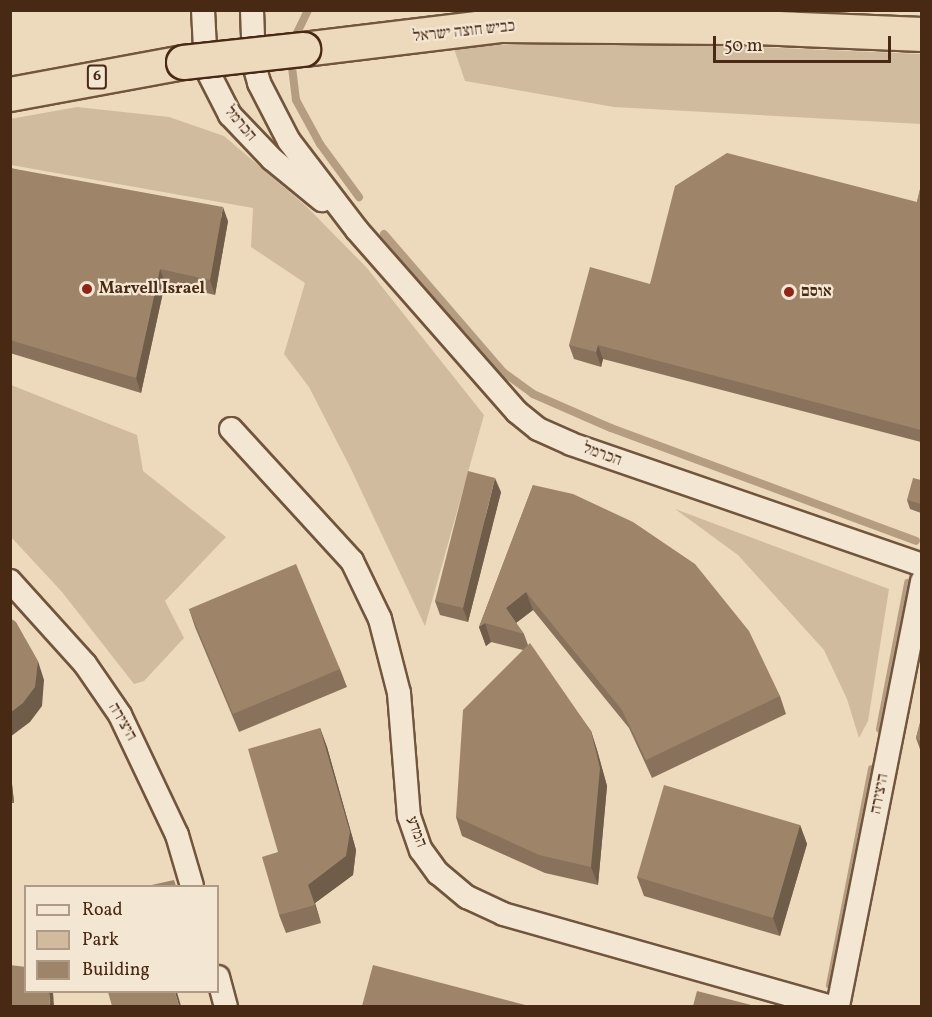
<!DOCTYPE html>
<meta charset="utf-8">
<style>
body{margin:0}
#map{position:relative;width:932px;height:1017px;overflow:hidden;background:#edd9bb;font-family:Vollkorn,"Frank Ruhl Libre",serif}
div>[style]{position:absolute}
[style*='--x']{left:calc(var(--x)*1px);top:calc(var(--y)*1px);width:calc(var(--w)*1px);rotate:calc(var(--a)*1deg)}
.green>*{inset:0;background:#d1bb9e}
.stream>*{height:8px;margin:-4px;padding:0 4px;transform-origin:4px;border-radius:4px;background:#b59d82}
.roads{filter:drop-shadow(2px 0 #71553d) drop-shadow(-2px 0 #71553d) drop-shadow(0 2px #71553d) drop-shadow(0 -2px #71553d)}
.street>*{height:22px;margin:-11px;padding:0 11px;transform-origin:11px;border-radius:11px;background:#f3e6d3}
.highway>*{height:33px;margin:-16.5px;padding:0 16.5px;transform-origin:16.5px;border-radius:16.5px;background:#edd9bb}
.bridges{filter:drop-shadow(2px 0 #482913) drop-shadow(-2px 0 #482913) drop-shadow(0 2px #482913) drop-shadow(0 -2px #482913)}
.highway-bridge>*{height:33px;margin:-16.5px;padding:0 16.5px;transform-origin:16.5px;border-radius:16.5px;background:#edd9bb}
.wall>*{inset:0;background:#88725b}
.shaded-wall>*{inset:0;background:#6f5d4a}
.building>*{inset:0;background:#9e856a}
.dots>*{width:16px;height:16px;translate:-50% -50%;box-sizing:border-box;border:3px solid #f3e6d3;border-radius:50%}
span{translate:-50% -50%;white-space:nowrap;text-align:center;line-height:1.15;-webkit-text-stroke:4.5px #f3e6d3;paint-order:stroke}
.shield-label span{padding:2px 4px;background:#f3e6d3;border:2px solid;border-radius:4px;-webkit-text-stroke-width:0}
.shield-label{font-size:15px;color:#482913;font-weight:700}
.street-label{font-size:16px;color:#482913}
.poi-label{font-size:16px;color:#482913;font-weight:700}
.left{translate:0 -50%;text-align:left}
.frame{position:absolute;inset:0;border:12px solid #482913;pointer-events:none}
.legend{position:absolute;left:24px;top:885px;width:195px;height:108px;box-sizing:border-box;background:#f3e6d3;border:2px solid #af9a86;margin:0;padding:8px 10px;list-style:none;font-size:18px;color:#482913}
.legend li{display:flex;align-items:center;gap:12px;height:30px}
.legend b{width:30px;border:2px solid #af9a86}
.scale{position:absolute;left:713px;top:36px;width:178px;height:27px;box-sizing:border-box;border:3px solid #482913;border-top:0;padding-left:8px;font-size:18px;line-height:21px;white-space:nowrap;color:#482913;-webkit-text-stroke:4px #f3e6d3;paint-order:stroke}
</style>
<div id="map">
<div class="green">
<i style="clip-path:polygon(638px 42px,921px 54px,921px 124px,614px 107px,465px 81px,453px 46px)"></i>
<i style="clip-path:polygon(77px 107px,169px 117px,224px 136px,306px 206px,367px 268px,484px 415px,425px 626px,350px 467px,309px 387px,284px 354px,305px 283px,251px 247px,253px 208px,11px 165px,10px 119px)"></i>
<i style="clip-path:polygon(11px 385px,137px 435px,143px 471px,226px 537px,165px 601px,184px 638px,144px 681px,134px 684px,62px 592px,11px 537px)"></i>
<i style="clip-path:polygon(675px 509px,889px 589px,868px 721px,859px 738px,847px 699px,824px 650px,738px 555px)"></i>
</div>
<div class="stream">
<i style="--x:293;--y:41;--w:34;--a:-64"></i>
<i style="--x:291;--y:59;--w:41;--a:83"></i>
<i style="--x:296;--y:100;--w:50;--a:61.4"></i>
<i style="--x:320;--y:144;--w:66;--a:53.7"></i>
<i style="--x:384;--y:234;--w:182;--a:49.2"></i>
<i style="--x:503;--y:372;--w:37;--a:36"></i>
<i style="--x:533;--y:394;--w:85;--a:23.6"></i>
<i style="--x:611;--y:428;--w:325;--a:20.3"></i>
<i style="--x:880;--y:729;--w:149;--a:-79.1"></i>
<i style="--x:830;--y:985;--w:220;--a:-79"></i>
</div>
<div class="roads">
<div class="street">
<i style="--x:203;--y:10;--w:58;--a:87"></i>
<i style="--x:206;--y:68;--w:53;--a:62.9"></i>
<i style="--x:230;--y:115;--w:61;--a:46.3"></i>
<i style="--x:272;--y:159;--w:65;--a:39.4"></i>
<i style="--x:252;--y:10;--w:55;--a:87.9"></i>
<i style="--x:254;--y:65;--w:19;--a:74"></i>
<i style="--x:259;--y:83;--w:65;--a:62.7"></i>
<i style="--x:289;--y:141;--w:112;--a:52.6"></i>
<i style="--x:357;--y:230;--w:242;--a:48.7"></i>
<i style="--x:517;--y:412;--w:27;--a:39"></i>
<i style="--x:538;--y:429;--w:36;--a:24"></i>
<i style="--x:571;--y:444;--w:371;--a:19"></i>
<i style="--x:231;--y:429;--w:179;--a:47.5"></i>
<i style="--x:352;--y:561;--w:64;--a:64.2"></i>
<i style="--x:380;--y:619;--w:76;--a:75.6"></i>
<i style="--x:399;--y:693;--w:123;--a:85.4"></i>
<i style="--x:409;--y:816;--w:36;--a:71"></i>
<i style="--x:421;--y:850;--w:29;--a:54"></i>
<i style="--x:438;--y:873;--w:38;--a:40"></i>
<i style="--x:467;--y:897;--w:40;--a:25"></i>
<i style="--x:503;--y:914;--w:338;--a:15.8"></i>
<i style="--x:10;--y:581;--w:112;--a:47.9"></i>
<i style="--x:85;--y:664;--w:62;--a:55.5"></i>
<i style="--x:120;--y:715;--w:133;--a:64.6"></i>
<i style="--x:177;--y:835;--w:53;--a:73.6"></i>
<i style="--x:218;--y:977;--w:30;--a:75"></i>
<i style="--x:838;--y:1006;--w:433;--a:-78.8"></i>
</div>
<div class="highway">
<i style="--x:303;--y:49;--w:200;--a:-6.9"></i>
<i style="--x:502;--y:25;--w:253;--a:0.5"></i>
<i style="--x:755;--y:27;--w:167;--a:2.4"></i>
<i style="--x:10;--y:94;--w:176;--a:-10.5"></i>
</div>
</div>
<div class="bridges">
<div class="highway-bridge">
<i style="--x:183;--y:62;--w:121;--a:-6.2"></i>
</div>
</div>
<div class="wall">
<i style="clip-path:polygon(10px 168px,228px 221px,215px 295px,165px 283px,141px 393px,10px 353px)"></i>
<i style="clip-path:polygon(921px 185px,921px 442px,603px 359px,601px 367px,574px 359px,569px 345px,650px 284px,917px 202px)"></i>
<i style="clip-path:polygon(921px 480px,921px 513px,910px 509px,907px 500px)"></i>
<i style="clip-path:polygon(533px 485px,780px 696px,786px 714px,652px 778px,629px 728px,533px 610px,516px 623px,524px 634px,528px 645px,591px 731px,597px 750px,607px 786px,598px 885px,545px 873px,462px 836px,456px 817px,523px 650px,491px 642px,486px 646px,479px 627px)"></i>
<i style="clip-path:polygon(501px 492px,468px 622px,440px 615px,435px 601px)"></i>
<i style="clip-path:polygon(189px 609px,340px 669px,347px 687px,239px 732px,195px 627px)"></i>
<i style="clip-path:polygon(921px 719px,921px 752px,916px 738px)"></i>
<i style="clip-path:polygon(320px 728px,327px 747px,356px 850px,353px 875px,315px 903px,321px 923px,286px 933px,279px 915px,278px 852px)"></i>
<i style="clip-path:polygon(10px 765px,14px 803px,10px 803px)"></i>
<i style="clip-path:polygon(800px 825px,807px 844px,780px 936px,644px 896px,637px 877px)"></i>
</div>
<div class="shaded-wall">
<i style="clip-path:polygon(223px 207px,228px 221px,215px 295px,210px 280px)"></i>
<i style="clip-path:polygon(160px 269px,165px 283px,141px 393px,136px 378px)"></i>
<i style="clip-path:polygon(598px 345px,603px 359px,601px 367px,596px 352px)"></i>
<i style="clip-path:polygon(495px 478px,501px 492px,468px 622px,463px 608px)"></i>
<i style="clip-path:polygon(526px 592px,533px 610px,512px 626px,506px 608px)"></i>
<i style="clip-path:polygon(485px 623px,491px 642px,486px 646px,479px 627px)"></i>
<i style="clip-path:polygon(38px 661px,44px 680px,42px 706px,30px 722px,10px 737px,10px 713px)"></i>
<i style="clip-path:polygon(320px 728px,327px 747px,356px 850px,353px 875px,315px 903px,321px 923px,308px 885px)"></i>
<i style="clip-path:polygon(591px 731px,597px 750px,607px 786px,598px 885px,591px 867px)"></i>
<i style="clip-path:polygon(10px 765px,14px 803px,10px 792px)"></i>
<i style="clip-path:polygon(800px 825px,807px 844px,780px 936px,773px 918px)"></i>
<i style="clip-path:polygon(49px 992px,53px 992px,54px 1006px,50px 1006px)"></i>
<i style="clip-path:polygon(175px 992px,177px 992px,181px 1006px,179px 1006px)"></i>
</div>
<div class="building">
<i style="clip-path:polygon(727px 153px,917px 202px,921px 185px,921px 430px,598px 345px,596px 352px,569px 345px,590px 267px,650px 284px,675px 186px)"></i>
<i style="clip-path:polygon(10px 168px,223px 207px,210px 280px,160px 269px,136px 378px,10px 340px)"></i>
<i style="clip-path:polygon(468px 471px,495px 478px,463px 608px,435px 601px)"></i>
<i style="clip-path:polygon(913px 478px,921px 480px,921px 504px,907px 500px)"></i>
<i style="clip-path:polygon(533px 485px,573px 494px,633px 522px,695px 564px,749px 631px,780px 696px,646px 760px,622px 710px,526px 592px,506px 608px,524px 634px,485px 623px,479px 627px)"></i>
<i style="clip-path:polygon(296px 564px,340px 669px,233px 714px,189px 609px)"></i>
<i style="clip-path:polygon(10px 618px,16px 622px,38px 661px,35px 687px,23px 703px,10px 713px)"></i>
<i style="clip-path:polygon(530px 643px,591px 731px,600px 768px,591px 867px,539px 855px,456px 817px,463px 710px)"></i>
<i style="clip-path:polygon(921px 719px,921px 742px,916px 738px)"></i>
<i style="clip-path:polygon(320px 728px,350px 832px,346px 856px,308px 885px,315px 905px,279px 915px,262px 857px,278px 852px,248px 749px)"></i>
<i style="clip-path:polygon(664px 785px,800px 825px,773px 918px,637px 877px)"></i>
<i style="clip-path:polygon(174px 880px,176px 886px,147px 886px)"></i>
<i style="clip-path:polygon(10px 965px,26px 967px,26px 992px,49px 992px,50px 1006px,10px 1006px)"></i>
<i style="clip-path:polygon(373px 965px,529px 1006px,362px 1006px)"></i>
<i style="clip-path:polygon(697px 991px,755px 1006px,693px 1006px)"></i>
<i style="clip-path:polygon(108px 992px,175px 992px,179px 1006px,112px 1006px)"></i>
</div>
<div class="dots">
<i style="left:87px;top:289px;background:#8f2418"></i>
<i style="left:789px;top:292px;background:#8f2418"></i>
</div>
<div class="shield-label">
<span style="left:97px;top:77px">6</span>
</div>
<div class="street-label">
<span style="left:464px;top:32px;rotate:-6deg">כביש חוצה ישראל</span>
<span style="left:240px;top:124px;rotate:50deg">הכרמל</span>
<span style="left:602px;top:455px;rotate:20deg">הכרמל</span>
<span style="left:122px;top:722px;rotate:60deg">היצירה</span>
<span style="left:880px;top:794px;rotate:-79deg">היצירה</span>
<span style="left:416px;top:832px;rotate:69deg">המדע</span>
</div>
<div class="poi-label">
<span class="left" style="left:99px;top:289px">Marvell Israel</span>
<span class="left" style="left:801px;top:292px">אוסם</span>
</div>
<div class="frame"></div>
<ul class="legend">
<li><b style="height:8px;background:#f3e6d3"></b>Road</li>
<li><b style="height:16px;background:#d1bb9e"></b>Park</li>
<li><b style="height:16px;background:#9e856a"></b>Building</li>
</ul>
<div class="scale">50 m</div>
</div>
